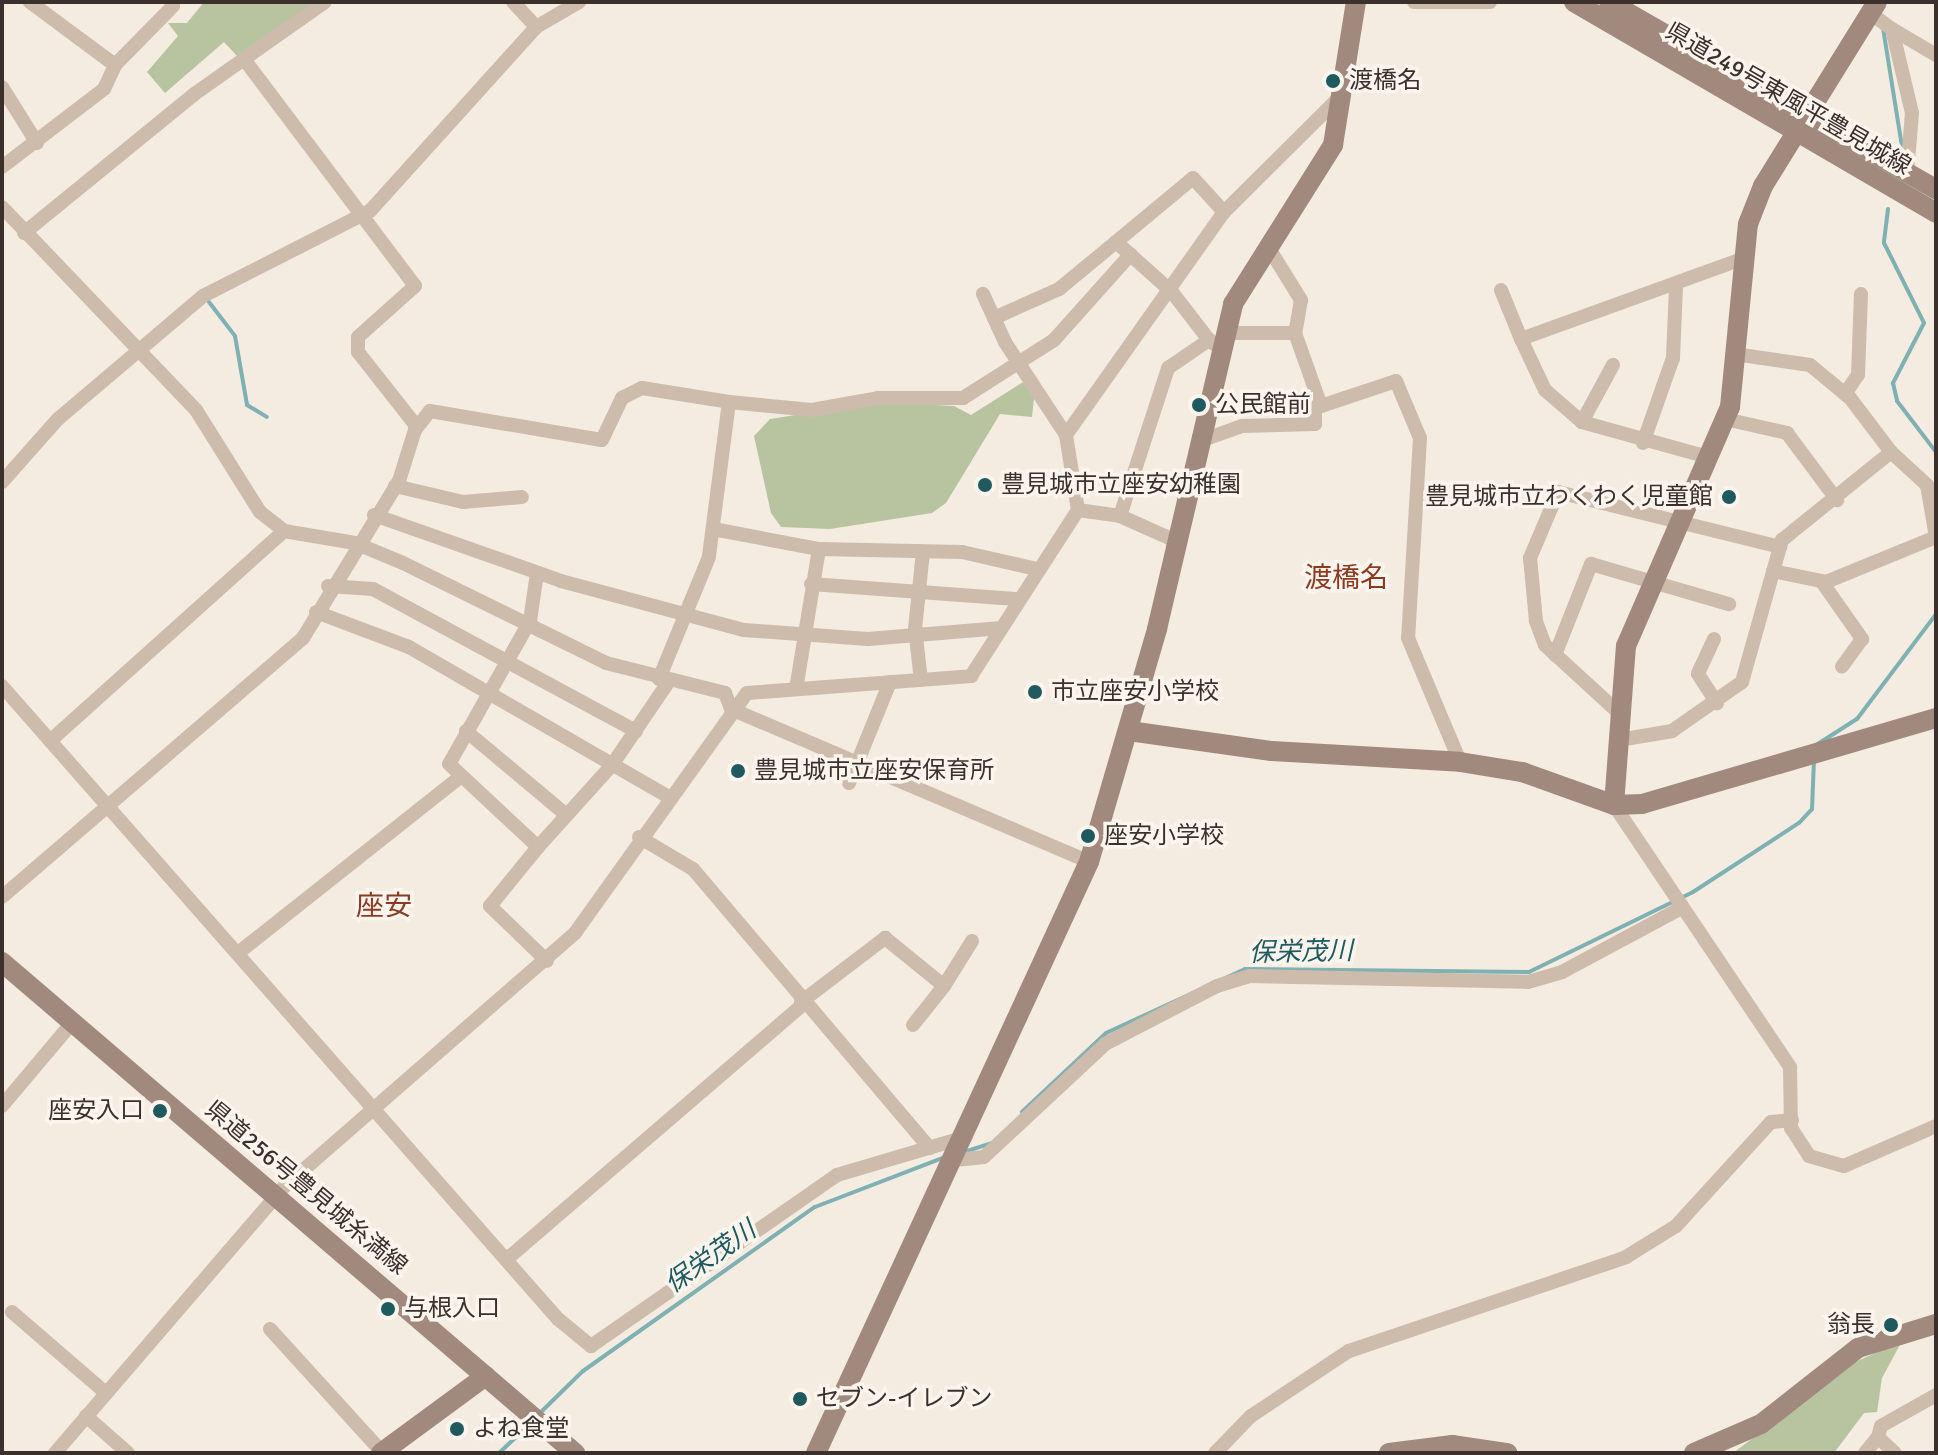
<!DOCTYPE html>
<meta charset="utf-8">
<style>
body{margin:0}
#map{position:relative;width:1938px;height:1455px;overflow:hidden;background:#f4ebe1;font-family:Signika,"Noto Sans JP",sans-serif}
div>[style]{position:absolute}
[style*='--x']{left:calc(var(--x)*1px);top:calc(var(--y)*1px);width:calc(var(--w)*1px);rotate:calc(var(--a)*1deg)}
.green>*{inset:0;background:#b8c4a0}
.stream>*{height:4px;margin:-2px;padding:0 2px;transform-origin:2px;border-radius:2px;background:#7fb0b2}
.street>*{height:14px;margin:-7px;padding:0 7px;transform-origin:7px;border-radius:7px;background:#cdbbac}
.secondary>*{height:20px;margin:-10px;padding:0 10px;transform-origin:10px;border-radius:10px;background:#a18a7d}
.dots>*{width:22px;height:22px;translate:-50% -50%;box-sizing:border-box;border:4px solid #fbf5ee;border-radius:50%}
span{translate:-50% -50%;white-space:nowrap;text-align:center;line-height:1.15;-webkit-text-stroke:7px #fbf5ee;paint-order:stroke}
.poi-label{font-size:24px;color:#3b302b}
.left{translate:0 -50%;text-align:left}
.right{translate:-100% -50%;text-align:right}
.street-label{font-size:24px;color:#3b302b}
.water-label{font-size:26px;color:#1f5a5e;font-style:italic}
.quarter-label{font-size:28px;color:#8c3b22}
.frame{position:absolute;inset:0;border:4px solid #3b302b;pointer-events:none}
</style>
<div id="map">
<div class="green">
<i style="clip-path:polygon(204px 2px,320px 2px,237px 56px,224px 42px,165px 93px,147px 72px,178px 36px,168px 23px,187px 23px)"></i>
<i style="clip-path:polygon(1023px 382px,1034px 398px,1032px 417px,1000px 414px,946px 503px,932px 513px,830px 529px,781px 527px,771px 513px,754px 436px,770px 419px,879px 402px,954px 406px,971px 415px)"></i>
<i style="clip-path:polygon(1902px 1341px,1882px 1378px,1877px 1412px,1864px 1413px,1834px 1453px,1733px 1453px,1851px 1364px)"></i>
</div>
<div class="stream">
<i style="--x:1883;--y:28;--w:121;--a:80.9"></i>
<i style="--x:1888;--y:209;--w:34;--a:97"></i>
<i style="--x:1884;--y:243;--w:89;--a:63.4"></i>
<i style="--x:1924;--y:323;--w:68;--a:117.3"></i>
<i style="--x:1893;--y:383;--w:18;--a:77"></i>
<i style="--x:1897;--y:401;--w:64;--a:52.6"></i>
<i style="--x:209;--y:302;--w:43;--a:52.6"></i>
<i style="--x:235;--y:336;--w:70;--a:80.1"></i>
<i style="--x:247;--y:405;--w:23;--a:31"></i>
<i style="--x:1813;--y:747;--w:52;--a:-32.5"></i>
<i style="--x:1857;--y:719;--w:131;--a:-53"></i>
<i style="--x:1022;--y:1112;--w:115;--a:-43.2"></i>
<i style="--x:1106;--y:1033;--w:153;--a:-24.7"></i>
<i style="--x:1245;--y:969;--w:284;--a:0.6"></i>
<i style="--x:1529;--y:972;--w:182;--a:-26"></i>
<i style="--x:1693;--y:892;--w:126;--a:-33.1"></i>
<i style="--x:1799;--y:823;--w:19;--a:-47"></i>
<i style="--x:1812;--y:809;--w:49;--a:-87.7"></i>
<i style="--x:961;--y:1153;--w:32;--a:-18"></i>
<i style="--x:542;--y:1411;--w:57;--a:-44.3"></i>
<i style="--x:583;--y:1371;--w:284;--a:-35.3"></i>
<i style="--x:815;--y:1207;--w:139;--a:-21"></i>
<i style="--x:499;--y:1453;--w:40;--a:-43"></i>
</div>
<div class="street">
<i style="--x:513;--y:2;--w:34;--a:47"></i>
<i style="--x:1414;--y:2;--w:76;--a:0"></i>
<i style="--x:1870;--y:13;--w:27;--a:36"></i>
<i style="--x:1892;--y:29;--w:86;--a:76.6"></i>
<i style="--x:1912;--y:113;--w:59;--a:94.8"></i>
<i style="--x:1892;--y:29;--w:51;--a:30.6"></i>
<i style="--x:244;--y:59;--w:284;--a:53"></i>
<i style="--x:415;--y:286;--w:76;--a:138.2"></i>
<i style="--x:358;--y:337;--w:15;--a:90"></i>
<i style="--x:358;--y:352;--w:95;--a:51.8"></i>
<i style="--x:115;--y:65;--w:83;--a:-45.5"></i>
<i style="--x:2;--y:87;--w:66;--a:58"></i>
<i style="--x:2;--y:167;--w:128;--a:-37.4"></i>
<i style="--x:104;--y:89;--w:26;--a:-65"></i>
<i style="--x:115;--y:65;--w:106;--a:-143.5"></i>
<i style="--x:2;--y:207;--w:281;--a:46.3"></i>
<i style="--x:196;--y:410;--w:120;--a:57.9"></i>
<i style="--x:260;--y:512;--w:31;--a:38"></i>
<i style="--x:284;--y:531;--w:72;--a:9.6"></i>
<i style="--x:355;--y:543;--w:52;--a:22.6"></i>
<i style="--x:403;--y:563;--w:226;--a:26.2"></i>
<i style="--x:606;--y:663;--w:123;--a:14.1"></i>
<i style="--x:725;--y:693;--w:17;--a:69"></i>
<i style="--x:731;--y:709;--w:389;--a:23.1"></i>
<i style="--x:24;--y:233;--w:218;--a:-39.2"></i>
<i style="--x:193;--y:95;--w:161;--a:-35.2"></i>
<i style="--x:1267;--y:245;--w:65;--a:58.3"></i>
<i style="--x:1301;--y:300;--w:34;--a:100"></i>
<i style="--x:1295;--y:333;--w:77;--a:70.4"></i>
<i style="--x:1501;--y:290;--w:53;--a:67.8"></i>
<i style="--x:994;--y:318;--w:71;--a:-24"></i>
<i style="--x:1059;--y:289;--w:74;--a:-39.5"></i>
<i style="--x:1226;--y:333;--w:69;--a:0"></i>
<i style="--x:1209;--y:340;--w:61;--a:-127.6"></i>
<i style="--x:1172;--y:292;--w:75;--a:-138.2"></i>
<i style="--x:1116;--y:242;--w:100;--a:-39.7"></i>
<i style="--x:1193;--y:178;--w:46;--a:47.6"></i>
<i style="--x:1845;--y:394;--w:23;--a:-56"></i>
<i style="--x:1858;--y:375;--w:81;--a:-87.9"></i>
<i style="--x:729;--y:402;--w:83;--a:5.5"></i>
<i style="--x:812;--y:410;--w:67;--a:-10.3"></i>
<i style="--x:878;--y:398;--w:85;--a:0"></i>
<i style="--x:963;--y:398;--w:108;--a:-32.5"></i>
<i style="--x:1054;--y:340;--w:115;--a:-48.2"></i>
<i style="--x:1725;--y:419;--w:64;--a:12.7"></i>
<i style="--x:1787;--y:433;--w:84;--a:53.3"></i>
<i style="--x:1582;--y:422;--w:65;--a:-61.5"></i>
<i style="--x:1066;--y:435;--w:273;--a:-54.7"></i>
<i style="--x:1224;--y:212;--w:166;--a:-44.8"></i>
<i style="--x:1203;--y:440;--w:41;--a:-19.7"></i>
<i style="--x:1242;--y:426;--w:73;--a:-1.6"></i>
<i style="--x:1315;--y:424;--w:16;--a:-90"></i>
<i style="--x:1315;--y:408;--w:85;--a:-18.4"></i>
<i style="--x:1396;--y:381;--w:62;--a:67.2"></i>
<i style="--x:1420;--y:438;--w:200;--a:93.4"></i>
<i style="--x:1408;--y:638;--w:134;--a:67.2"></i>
<i style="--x:1643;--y:443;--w:90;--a:-70.6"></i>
<i style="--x:1673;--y:358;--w:71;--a:-87.6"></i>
<i style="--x:1891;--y:452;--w:49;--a:42.5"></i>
<i style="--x:1927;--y:485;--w:53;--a:80.2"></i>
<i style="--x:1708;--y:457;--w:131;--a:-164.5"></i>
<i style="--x:1582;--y:422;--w:49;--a:-139.1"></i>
<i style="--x:1545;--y:390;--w:56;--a:-115.2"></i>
<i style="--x:1521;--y:339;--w:235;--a:-19.9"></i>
<i style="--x:2;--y:482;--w:84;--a:-48.4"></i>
<i style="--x:58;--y:419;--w:190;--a:-40.3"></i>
<i style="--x:203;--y:296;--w:187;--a:-27"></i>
<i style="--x:370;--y:211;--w:248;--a:-47.9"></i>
<i style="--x:536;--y:27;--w:50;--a:-30.2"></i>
<i style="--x:395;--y:486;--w:70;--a:13.2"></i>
<i style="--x:463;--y:502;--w:59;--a:-4.8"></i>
<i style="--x:1078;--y:510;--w:42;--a:8.1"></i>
<i style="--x:1120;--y:516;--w:64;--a:24.1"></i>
<i style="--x:374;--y:515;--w:198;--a:19.4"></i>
<i style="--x:561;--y:581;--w:189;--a:15"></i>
<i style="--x:744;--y:630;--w:124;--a:4.2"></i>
<i style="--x:868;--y:639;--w:134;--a:-4.7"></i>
<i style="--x:1120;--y:516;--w:156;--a:-72"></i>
<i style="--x:1168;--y:368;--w:50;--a:-34.3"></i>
<i style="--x:1209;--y:340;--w:6;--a:39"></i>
<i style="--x:713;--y:529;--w:108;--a:10.7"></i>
<i style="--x:819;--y:549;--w:142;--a:99.3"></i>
<i style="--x:819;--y:549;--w:143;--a:1.2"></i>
<i style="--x:962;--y:552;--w:77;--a:12.8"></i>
<i style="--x:1773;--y:571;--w:54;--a:11.7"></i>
<i style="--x:1826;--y:582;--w:119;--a:-22.2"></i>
<i style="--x:537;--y:573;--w:49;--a:98.3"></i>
<i style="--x:530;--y:621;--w:164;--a:119.5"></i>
<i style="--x:449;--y:764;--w:122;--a:43"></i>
<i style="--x:538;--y:847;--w:76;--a:129.1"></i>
<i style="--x:490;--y:906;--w:79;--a:44"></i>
<i style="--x:1822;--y:582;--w:70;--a:54.9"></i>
<i style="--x:1862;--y:639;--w:34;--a:126"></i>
<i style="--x:811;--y:584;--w:205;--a:4.2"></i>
<i style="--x:328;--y:586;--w:45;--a:3.8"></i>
<i style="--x:373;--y:589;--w:299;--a:28.4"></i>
<i style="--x:316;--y:612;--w:99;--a:20.6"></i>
<i style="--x:409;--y:647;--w:302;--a:30"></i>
<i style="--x:1714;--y:639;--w:38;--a:115"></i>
<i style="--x:1698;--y:674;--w:35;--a:57"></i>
<i style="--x:1555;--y:655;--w:98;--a:-68.4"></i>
<i style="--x:1591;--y:564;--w:144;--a:16.2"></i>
<i style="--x:921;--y:680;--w:51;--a:-96.7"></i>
<i style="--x:915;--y:629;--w:78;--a:-84.1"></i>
<i style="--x:2;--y:686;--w:843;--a:48.71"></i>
<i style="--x:558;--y:1319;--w:43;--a:39.3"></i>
<i style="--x:591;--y:1346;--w:300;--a:-34.8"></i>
<i style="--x:837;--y:1175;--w:134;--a:-16.5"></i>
<i style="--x:1618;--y:712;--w:99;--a:-137.5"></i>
<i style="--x:1545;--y:645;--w:26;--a:-111"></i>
<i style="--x:1536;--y:621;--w:63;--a:-95.4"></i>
<i style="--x:1530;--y:558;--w:72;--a:-67"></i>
<i style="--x:1558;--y:492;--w:229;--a:13.9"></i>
<i style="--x:466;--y:731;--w:128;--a:39.9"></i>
<i style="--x:1619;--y:740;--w:54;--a:-9.6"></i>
<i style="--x:1672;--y:731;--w:85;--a:-35"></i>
<i style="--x:1742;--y:682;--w:148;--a:-74.3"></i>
<i style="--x:1782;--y:540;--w:140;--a:-38.9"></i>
<i style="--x:1891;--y:452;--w:68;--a:-127.2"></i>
<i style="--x:1850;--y:398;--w:52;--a:-140.5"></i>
<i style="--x:1810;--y:365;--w:76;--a:-171.7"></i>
<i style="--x:50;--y:741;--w:314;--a:-41.9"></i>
<i style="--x:849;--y:783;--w:109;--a:-67.9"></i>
<i style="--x:1614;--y:805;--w:316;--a:56.1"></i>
<i style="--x:1790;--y:1067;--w:61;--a:89.1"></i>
<i style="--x:1791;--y:1128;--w:33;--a:57"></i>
<i style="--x:1809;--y:1156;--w:36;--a:16"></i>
<i style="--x:1844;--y:1166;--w:100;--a:-23.5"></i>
<i style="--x:639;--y:837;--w:63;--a:30.7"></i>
<i style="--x:693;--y:869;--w:366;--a:49.7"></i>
<i style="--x:538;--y:847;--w:110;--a:-47.9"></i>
<i style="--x:612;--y:765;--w:102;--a:-55.8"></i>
<i style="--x:2;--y:897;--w:397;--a:-40.7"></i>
<i style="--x:303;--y:638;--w:184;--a:-58.6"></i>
<i style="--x:399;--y:481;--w:53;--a:-72.6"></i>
<i style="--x:415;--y:430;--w:24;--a:-52"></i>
<i style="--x:430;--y:411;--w:174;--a:9.6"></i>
<i style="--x:602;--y:440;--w:47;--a:-64.5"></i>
<i style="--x:622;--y:398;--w:22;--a:-27"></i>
<i style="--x:642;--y:388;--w:88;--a:9.1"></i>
<i style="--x:729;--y:402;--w:156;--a:97.4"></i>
<i style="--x:709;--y:557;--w:132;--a:112.3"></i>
<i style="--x:238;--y:953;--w:285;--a:-38.4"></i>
<i style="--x:801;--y:1002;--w:106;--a:-37.3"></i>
<i style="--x:885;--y:938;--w:76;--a:39.1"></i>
<i style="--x:944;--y:986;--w:53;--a:-58.1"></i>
<i style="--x:913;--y:1025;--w:50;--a:-51.5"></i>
<i style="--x:2;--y:1106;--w:109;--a:-49.9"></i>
<i style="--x:955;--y:1160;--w:29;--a:-6"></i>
<i style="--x:984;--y:1157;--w:166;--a:-43"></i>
<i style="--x:1105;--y:1044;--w:126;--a:-27.4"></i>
<i style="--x:1217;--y:986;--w:34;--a:-17"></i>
<i style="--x:1250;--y:976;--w:278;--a:1.2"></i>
<i style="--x:1528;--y:982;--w:35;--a:-16"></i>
<i style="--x:1562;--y:972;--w:137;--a:-28.2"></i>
<i style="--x:507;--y:1259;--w:391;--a:-40.7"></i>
<i style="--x:12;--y:1312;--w:124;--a:40.8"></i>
<i style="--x:270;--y:1329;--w:166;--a:47.7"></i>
<i style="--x:86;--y:1416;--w:56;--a:41.4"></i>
<i style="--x:55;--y:1453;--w:352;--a:-49.3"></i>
<i style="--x:285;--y:1186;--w:385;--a:-41.1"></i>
<i style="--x:575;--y:933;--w:295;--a:-54.4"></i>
<i style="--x:747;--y:693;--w:225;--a:-4.3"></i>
<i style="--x:971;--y:676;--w:197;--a:-57.2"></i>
<i style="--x:1078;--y:510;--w:76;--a:-99.1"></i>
<i style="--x:1066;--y:435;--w:111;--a:-123.3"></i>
<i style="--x:1005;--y:342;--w:53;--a:-114.6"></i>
<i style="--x:1215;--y:1453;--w:52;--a:-45.8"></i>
<i style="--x:1251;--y:1416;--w:118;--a:-33.6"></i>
<i style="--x:1349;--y:1351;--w:293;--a:-18.7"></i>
<i style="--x:1626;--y:1257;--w:59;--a:-31.8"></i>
<i style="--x:1676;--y:1226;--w:141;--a:-47.6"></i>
<i style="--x:1771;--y:1122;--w:21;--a:-5"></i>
<i style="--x:1865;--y:1453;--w:21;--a:-51"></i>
<i style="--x:1895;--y:1453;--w:23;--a:-137"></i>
<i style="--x:1878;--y:1437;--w:11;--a:-75"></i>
<i style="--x:1881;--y:1426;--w:63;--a:-29.4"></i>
</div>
<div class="secondary">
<i style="--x:1574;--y:2;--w:419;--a:30.2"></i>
<i style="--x:1609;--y:2;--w:377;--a:29.8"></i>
<i style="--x:1129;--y:731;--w:144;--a:8"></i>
<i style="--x:1272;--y:751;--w:188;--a:3.3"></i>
<i style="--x:1460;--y:762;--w:63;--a:9.2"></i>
<i style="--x:1522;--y:772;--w:98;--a:19.7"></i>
<i style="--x:1614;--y:805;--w:28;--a:-2"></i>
<i style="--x:1642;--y:804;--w:306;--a:-16.3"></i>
<i style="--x:1614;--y:805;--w:159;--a:-85.7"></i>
<i style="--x:1626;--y:646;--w:261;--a:-66.5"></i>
<i style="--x:1730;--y:407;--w:184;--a:-84.4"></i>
<i style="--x:1748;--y:224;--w:41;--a:-68.5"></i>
<i style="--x:1763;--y:186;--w:216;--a:-58.2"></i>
<i style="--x:2;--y:962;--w:755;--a:40.59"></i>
<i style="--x:381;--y:1453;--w:130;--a:-36.3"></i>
<i style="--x:816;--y:1453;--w:651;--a:-65.21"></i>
<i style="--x:1089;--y:862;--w:243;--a:-73.7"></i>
<i style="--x:1157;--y:629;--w:334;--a:-76.8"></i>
<i style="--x:1233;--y:304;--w:188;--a:-57.8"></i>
<i style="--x:1333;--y:145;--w:145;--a:-80.9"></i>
<i style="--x:1389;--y:1453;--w:64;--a:-7.2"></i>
<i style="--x:1452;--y:1445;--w:56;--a:8.3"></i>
<i style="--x:1694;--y:1453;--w:73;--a:-23.4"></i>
<i style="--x:1761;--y:1424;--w:123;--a:-38.1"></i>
<i style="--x:1858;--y:1348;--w:82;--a:-17.1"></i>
</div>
<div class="dots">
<i style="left:1333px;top:81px;background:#1f5a5e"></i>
<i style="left:1199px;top:405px;background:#1f5a5e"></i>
<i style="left:985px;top:485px;background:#1f5a5e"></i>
<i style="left:1729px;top:497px;background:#1f5a5e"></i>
<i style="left:1035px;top:692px;background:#1f5a5e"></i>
<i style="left:738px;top:771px;background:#1f5a5e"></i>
<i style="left:1088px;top:836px;background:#1f5a5e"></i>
<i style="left:160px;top:1111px;background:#1f5a5e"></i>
<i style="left:388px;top:1309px;background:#1f5a5e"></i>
<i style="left:1891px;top:1325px;background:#1f5a5e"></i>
<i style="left:800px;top:1399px;background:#1f5a5e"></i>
<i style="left:457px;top:1429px;background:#1f5a5e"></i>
</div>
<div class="poi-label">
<span class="left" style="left:1349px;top:81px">渡橋名</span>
<span class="left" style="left:1215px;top:405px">公民館前</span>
<span class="left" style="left:1001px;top:485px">豊見城市立座安幼稚園</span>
<span class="right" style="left:1713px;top:497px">豊見城市立わくわく児童館</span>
<span class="left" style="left:1051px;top:692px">市立座安小学校</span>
<span class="left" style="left:754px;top:771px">豊見城市立座安保育所</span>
<span class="left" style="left:1104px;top:836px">座安小学校</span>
<span class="right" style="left:144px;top:1111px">座安入口</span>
<span class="left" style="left:404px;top:1309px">与根入口</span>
<span class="right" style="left:1875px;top:1325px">翁長</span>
<span class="left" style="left:816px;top:1399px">セブン-イレブン</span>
<span class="left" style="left:473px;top:1429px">よね食堂</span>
</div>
<div class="street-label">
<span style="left:1788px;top:99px;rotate:30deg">県道249号東風平豊見城線</span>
<span style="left:306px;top:1188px;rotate:40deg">県道256号豊見城糸満線</span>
</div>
<div class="water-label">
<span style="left:1301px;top:953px;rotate:-1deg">保栄茂川</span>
<span style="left:711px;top:1258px;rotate:-35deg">保栄茂川</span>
</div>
<div class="quarter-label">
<span style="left:1346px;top:578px">渡橋名</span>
<span style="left:384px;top:906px">座安</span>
</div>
<div class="frame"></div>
</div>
